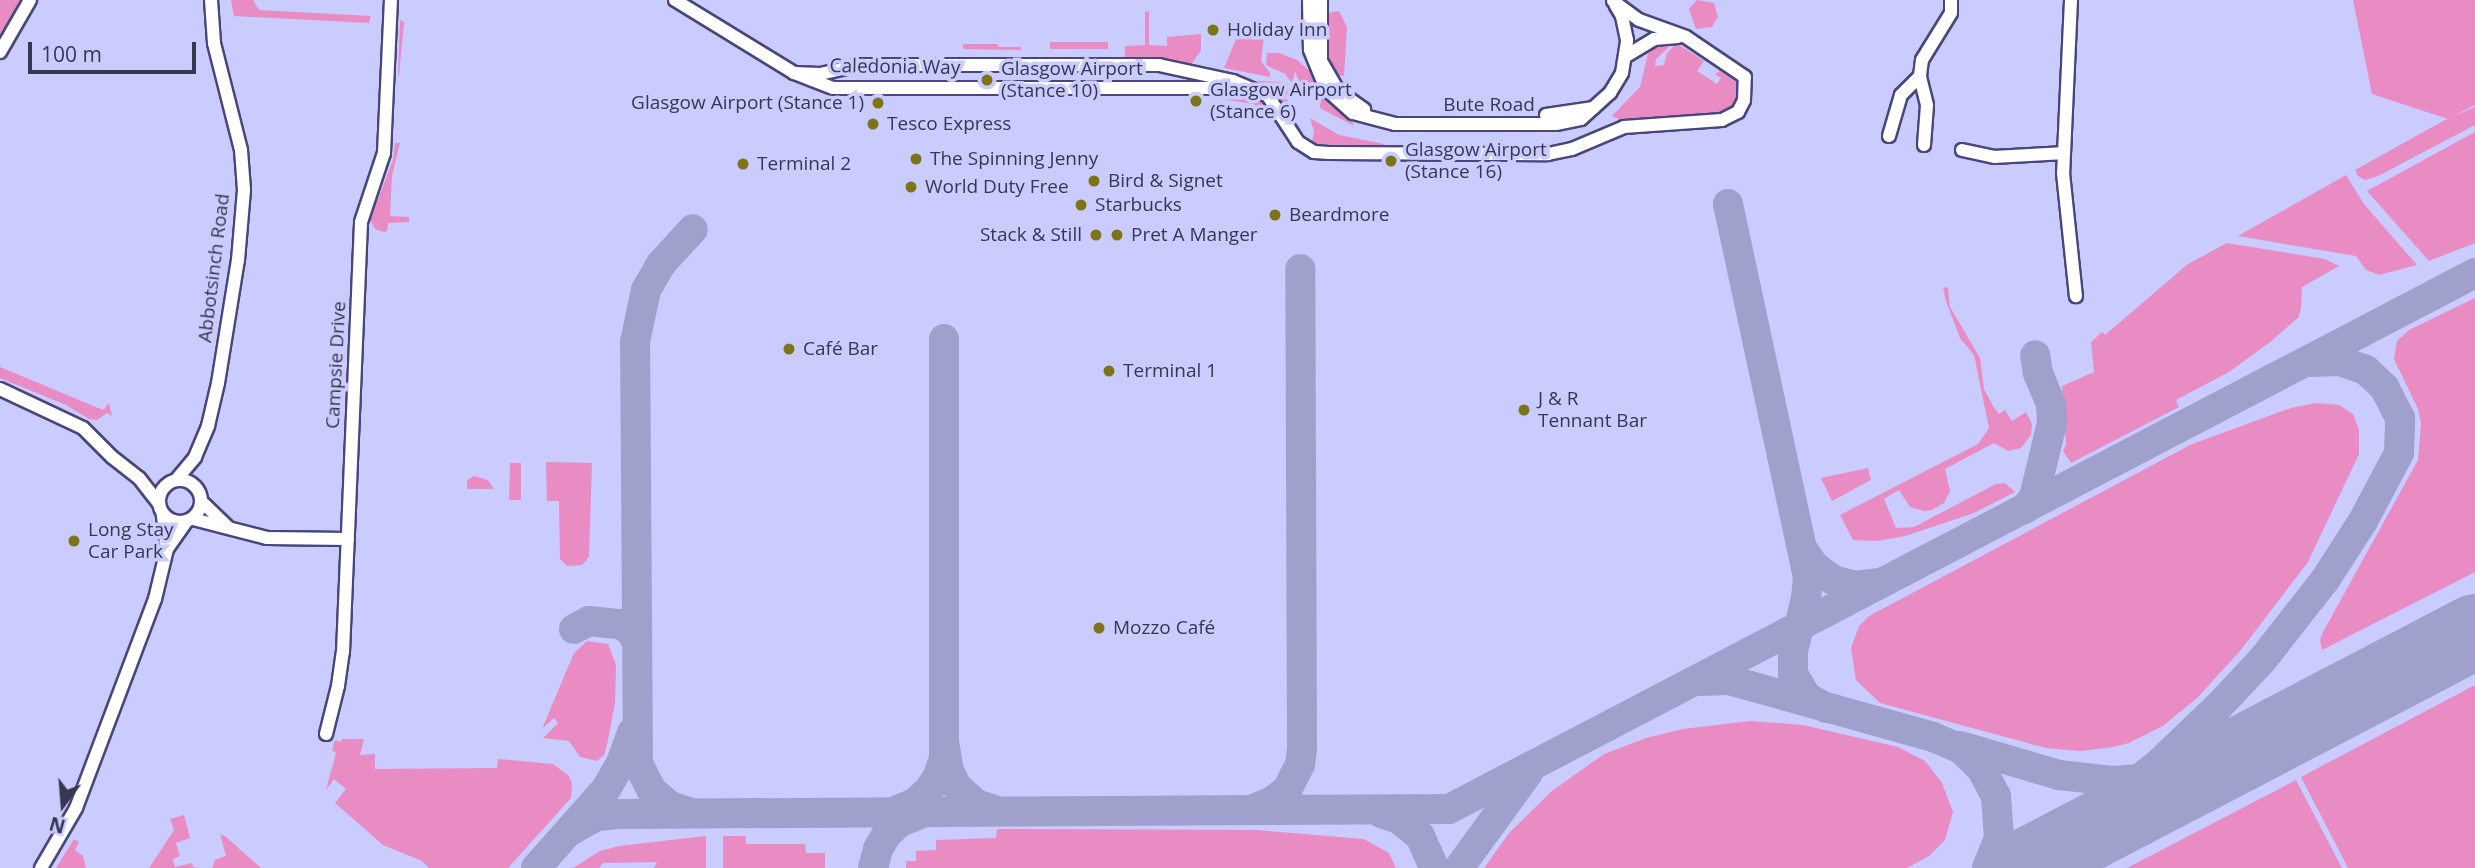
<!DOCTYPE html>
<meta charset="utf-8">
<style>
body{margin:0}
#map{position:relative;width:2475px;height:868px;overflow:hidden;background:#cacbfe;font-family:"Open Sans",sans-serif}
div>[style]{position:absolute}
[style*='--x']{left:calc(var(--x)*1px);top:calc(var(--y)*1px);width:calc(var(--w)*1px);rotate:calc(var(--a)*1deg)}
.green>*{inset:0;background:#e88cc3}
.taxiway>*{height:30px;margin:-15px;padding:0 15px;transform-origin:15px;border-radius:15px;background:#a0a0cc}
.runway>*{height:75px;margin:-37.5px;padding:0 37.5px;transform-origin:37.5px;border-radius:37.5px;background:#a0a0cc}
.roads{filter:drop-shadow(2px 0 #48467c) drop-shadow(-2px 0 #48467c) drop-shadow(0 2px #48467c) drop-shadow(0 -2px #48467c)}
.minor>*{height:12px;margin:-6px;padding:0 6px;transform-origin:6px;border-radius:6px;background:#fff}
.minor>.ring{margin:-6px;padding:0;box-sizing:content-box;background:none;border:12px solid #fff;border-radius:50%}
.dots>*{width:19px;height:19px;translate:-50% -50%;box-sizing:border-box;border:4px solid #cacbfe;border-radius:50%}
span{translate:-50% -50%;white-space:nowrap;text-align:center;line-height:1.15;-webkit-text-stroke:7px #cacbfe;paint-order:stroke}
.poi-label{font-size:19px;color:#383751}
.left{translate:0 -50%;text-align:left}
.right{translate:-100% -50%;text-align:right}
.street-label{font-size:19px;color:#383751}
.north{position:absolute;left:28px;top:770px;width:70px;height:70px;-webkit-text-stroke:5px #cacbfe;paint-order:stroke;rotate:196deg;font-size:19px;font-weight:700;line-height:28px;text-align:center;color:#383751}
.north::after{content:'';display:block;margin:auto;width:24px;height:32px;background:#383751;clip-path:polygon(50% 0,100% 100%,50% 72%,0 100%)}
.scale{position:absolute;left:28px;top:42px;width:168px;height:32px;box-sizing:border-box;border:4px solid #383751;border-top:0;padding-left:9px;font-size:21px;line-height:24px;white-space:nowrap;color:#383751;-webkit-text-stroke:5px #cacbfe;paint-order:stroke}
</style>
<div id="map">
<div class="green">
<i style="clip-path:polygon(0 0,23px 0,0 41px)"></i>
<i style="clip-path:polygon(231px 0,253px 0,259px 10px,371px 16px,369px 23px,234px 16px)"></i>
<i style="clip-path:polygon(1697px 0,1714px 3px,1718px 17px,1712px 27px,1696px 29px,1689px 9px)"></i>
<i style="clip-path:polygon(2353px 0,2475px 0,2475px 105px,2448px 119px,2372px 94px)"></i>
<i style="clip-path:polygon(1149px 11px,1149px 45px,1167px 46px,1167px 37px,1201px 34px,1201px 50px,1191px 65px,1125px 60px,1125px 46px,1145px 45px,1145px 12px)"></i>
<i style="clip-path:polygon(1339px 11px,1347px 27px,1344px 76px,1333px 75px,1328px 64px,1325px 44px,1328px 13px)"></i>
<i style="clip-path:polygon(400px 20px,404px 22px,399px 76px,398px 75px)"></i>
<i style="clip-path:polygon(1237px 37px,1264px 37px,1261px 61px,1270px 73px,1270px 77px,1224px 68px)"></i>
<i style="clip-path:polygon(1050px 42px,1108px 42px,1108px 49px,1050px 49px)"></i>
<i style="clip-path:polygon(963px 44px,998px 44px,998px 47px,1021px 47px,1021px 50px,963px 49px)"></i>
<i style="clip-path:polygon(1672px 44px,1656px 59px,1655px 66px,1664px 65px,1667px 53px,1676px 44px,1681px 46px,1704px 61px,1697px 71px,1717px 84px,1721px 78px,1715px 74px,1720px 71px,1736px 82px,1739px 91px,1733px 106px,1715px 116px,1622px 121px,1612px 116px,1640px 87px,1648px 54px,1655px 48px)"></i>
<i style="clip-path:polygon(1267px 53px,1279px 53px,1297px 60px,1312px 73px,1319px 85px,1295px 87px,1285px 74px,1266px 65px)"></i>
<i style="clip-path:polygon(1258px 81px,1282px 82px,1289px 93px,1287px 107px,1283px 109px,1270px 90px)"></i>
<i style="clip-path:polygon(1227px 94px,1261px 99px,1275px 114px,1253px 104px,1221px 99px)"></i>
<i style="clip-path:polygon(1325px 96px,1349px 116px,1354px 126px,1320px 108px,1320px 99px)"></i>
<i style="clip-path:polygon(2475px 107px,2475px 125px,2378px 176px,2365px 180px,2358px 176px,2355px 170px,2445px 120px)"></i>
<i style="clip-path:polygon(1310px 118px,1339px 135px,1384px 144px,1384px 147px,1312px 144px,1314px 131px)"></i>
<i style="clip-path:polygon(2475px 132px,2475px 243px,2429px 261px,2367px 191px)"></i>
<i style="clip-path:polygon(395px 143px,400px 143px,392px 176px,390px 216px,409px 217px,409px 222px,388px 223px,387px 231px,384px 232px,375px 229px,370px 220px,393px 160px)"></i>
<i style="clip-path:polygon(2346px 175px,2364px 204px,2417px 265px,2379px 275px,2366px 270px,2356px 256px,2238px 236px)"></i>
<i style="clip-path:polygon(2227px 243px,2325px 259px,2339px 266px,2302px 287px,2301px 309px,2298px 318px,2269px 343px,2229px 372px,2176px 400px,2179px 407px,2071px 463px,2063px 451px,2066px 444px,2062px 386px,2094px 372px,2091px 342px,2102px 332px,2105px 335px,2188px 264px)"></i>
<i style="clip-path:polygon(1948px 287px,1950px 307px,1980px 358px,1984px 389px,1993px 406px,1999px 414px,2005px 410px,2012px 421px,2026px 412px,2032px 424px,2031px 435px,2021px 448px,2008px 451px,1994px 443px,1945px 469px,1950px 491px,1944px 503px,1932px 510px,1924px 511px,1910px 507px,1899px 490px,1884px 499px,1896px 528px,1914px 527px,1996px 484px,2005px 483px,2015px 492px,1974px 513px,1905px 536px,1876px 541px,1853px 540px,1840px 515px,1978px 444px,1989px 428px,1974px 355px,1960px 338px,1946px 301px,1943px 288px)"></i>
<i style="clip-path:polygon(2475px 298px,2475px 572px,2322px 650px,2320px 640px,2323px 632px,2418px 460px,2421px 423px,2418px 409px,2394px 359px,2397px 341px,2409px 330px)"></i>
<i style="clip-path:polygon(0 367px,103px 410px,109px 403px,112px 416px,107px 413px,97px 420px,89px 419px,66px 405px,0 378px)"></i>
<i style="clip-path:polygon(2316px 403px,2339px 405px,2353px 414px,2359px 430px,2359px 454px,2308px 562px,2240px 651px,2197px 698px,2163px 726px,2129px 743px,2113px 747px,2081px 751px,2046px 748px,1880px 703px,1856px 680px,1851px 648px,1859px 626px,1869px 616px,2192px 444px,2291px 408px)"></i>
<i style="clip-path:polygon(546px 462px,592px 463px,589px 557px,582px 565px,567px 566px,560px 559px,559px 501px,547px 501px)"></i>
<i style="clip-path:polygon(510px 463px,521px 463px,521px 500px,509px 500px)"></i>
<i style="clip-path:polygon(1868px 468px,1871px 480px,1832px 501px,1821px 478px)"></i>
<i style="clip-path:polygon(474px 476px,488px 480px,494px 489px,467px 489px,467px 480px)"></i>
<i style="clip-path:polygon(587px 641px,608px 644px,616px 665px,615px 703px,608px 740px,604px 755px,597px 761px,580px 757px,569px 741px,543px 738px,558px 723px,554px 718px,542px 729px,574px 653px)"></i>
<i style="clip-path:polygon(2475px 685px,2475px 868px,2348px 868px,2301px 777px)"></i>
<i style="clip-path:polygon(1750px 721px,1803px 725px,1898px 747px,1925px 761px,1942px 783px,1953px 812px,1945px 840px,1929px 856px,1907px 868px,1484px 868px,1510px 832px,1552px 791px,1604px 754px,1646px 738px,1683px 729px)"></i>
<i style="clip-path:polygon(342px 739px,364px 739px,360px 755px,375px 754px,375px 769px,497px 768px,498px 759px,553px 764px,569px 776px,572px 784px,571px 798px,508px 868px,429px 868px,422px 861px,383px 845px,335px 803px,346px 789px,334px 779px,326px 790px,336px 753px,332px 750px,335px 740px,341px 742px)"></i>
<i style="clip-path:polygon(2296px 780px,2342px 868px,2127px 868px)"></i>
<i style="clip-path:polygon(184px 815px,190px 838px,176px 843px,180px 856px,173px 859px,175px 867px,192px 863px,193px 867px,199px 868px,149px 868px,174px 830px,170px 819px)"></i>
<i style="clip-path:polygon(997px 829px,1256px 830px,1364px 839px,1389px 853px,1396px 868px,906px 868px,906px 861px,916px 861px,916px 851px,936px 850px,936px 840px,996px 838px)"></i>
<i style="clip-path:polygon(220px 834px,226px 837px,261px 868px,212px 868px,215px 860px,226px 856px)"></i>
<i style="clip-path:polygon(706px 836px,706px 868px,654px 868px,657px 862px,603px 863px,599px 868px,573px 868px,600px 851px,619px 846px)"></i>
<i style="clip-path:polygon(723px 836px,746px 836px,746px 844px,805px 844px,806px 853px,825px 853px,825px 868px,723px 868px)"></i>
<i style="clip-path:polygon(74px 839px,79px 842px,75px 850px,83px 856px,86px 868px,56px 868px)"></i>
</div>
<div class="taxiway">
<i style="--x:1728;--y:204;--w:381;--a:77.9"></i>
<i style="--x:1808;--y:577;--w:21;--a:95"></i>
<i style="--x:1806;--y:598;--w:55;--a:103.8"></i>
<i style="--x:1793;--y:651;--w:23;--a:90"></i>
<i style="--x:1793;--y:674;--w:27;--a:59"></i>
<i style="--x:1807;--y:697;--w:22;--a:30"></i>
<i style="--x:2025;--y:509;--w:15;--a:-53"></i>
<i style="--x:2034;--y:497;--w:76;--a:-76.3"></i>
<i style="--x:2052;--y:423;--w:19;--a:-93"></i>
<i style="--x:2051;--y:404;--w:34;--a:-113"></i>
<i style="--x:2038;--y:373;--w:18;--a:-99"></i>
<i style="--x:1802;--y:548;--w:22;--a:56"></i>
<i style="--x:1814;--y:566;--w:24;--a:36"></i>
<i style="--x:1833;--y:580;--w:23;--a:15"></i>
<i style="--x:1855;--y:586;--w:25;--a:-7"></i>
<i style="--x:574;--y:629;--w:17;--a:-28"></i>
<i style="--x:589;--y:621;--w:31;--a:6"></i>
<i style="--x:620;--y:624;--w:13;--a:32"></i>
<i style="--x:631;--y:631;--w:13;--a:63"></i>
<i style="--x:1700;--y:681;--w:29;--a:-2"></i>
<i style="--x:1729;--y:680;--w:212;--a:15.6"></i>
<i style="--x:1933;--y:737;--w:30;--a:23"></i>
<i style="--x:1961;--y:749;--w:28;--a:44"></i>
<i style="--x:1981;--y:768;--w:32;--a:62"></i>
<i style="--x:1996;--y:796;--w:42;--a:85.9"></i>
<i style="--x:1999;--y:838;--w:32;--a:112"></i>
<i style="--x:1960;--y:746;--w:103;--a:16.3"></i>
<i style="--x:2059;--y:775;--w:54;--a:6.3"></i>
<i style="--x:2113;--y:781;--w:55;--a:-4.2"></i>
<i style="--x:2168;--y:777;--w:60;--a:-15.4"></i>
<i style="--x:945;--y:747;--w:24;--a:81"></i>
<i style="--x:949;--y:771;--w:18;--a:63"></i>
<i style="--x:957;--y:787;--w:25;--a:42"></i>
<i style="--x:976;--y:804;--w:22;--a:18"></i>
<i style="--x:1251;--y:810;--w:22;--a:-22"></i>
<i style="--x:1271;--y:802;--w:20;--a:-37"></i>
<i style="--x:1287;--y:790;--w:28;--a:-63"></i>
<i style="--x:1300;--y:765;--w:17;--a:-83"></i>
<i style="--x:1302;--y:748;--w:479;--a:-90.2"></i>
<i style="--x:688;--y:812;--w:19;--a:-162"></i>
<i style="--x:670;--y:806;--w:23;--a:-140"></i>
<i style="--x:652;--y:791;--w:31;--a:-117"></i>
<i style="--x:638;--y:763;--w:421;--a:-90.4"></i>
<i style="--x:635;--y:342;--w:53;--a:-78.1"></i>
<i style="--x:646;--y:290;--w:30;--a:-60"></i>
<i style="--x:661;--y:264;--w:47;--a:-47.6"></i>
<i style="--x:893;--y:812;--w:25;--a:-23"></i>
<i style="--x:916;--y:802;--w:18;--a:-43"></i>
<i style="--x:929;--y:790;--w:17;--a:-57"></i>
<i style="--x:938;--y:776;--w:18;--a:-71"></i>
<i style="--x:944;--y:759;--w:420;--a:-90"></i>
<i style="--x:1381;--y:813;--w:19;--a:18"></i>
<i style="--x:1399;--y:819;--w:27;--a:39"></i>
<i style="--x:1420;--y:836;--w:35;--a:66"></i>
<i style="--x:570;--y:831;--w:31;--a:-29"></i>
<i style="--x:597;--y:816;--w:22;--a:-5"></i>
<i style="--x:619;--y:814;--w:830;--a:-0.35"></i>
<i style="--x:1449;--y:809;--w:1158;--a:-27.58"></i>
<i style="--x:2029;--y:864;--w:160;--a:-37.7"></i>
<i style="--x:2156;--y:766;--w:86;--a:-43.6"></i>
<i style="--x:2218;--y:707;--w:66;--a:-46.8"></i>
<i style="--x:2263;--y:659;--w:100;--a:-51.9"></i>
<i style="--x:2325;--y:580;--w:70;--a:-57.2"></i>
<i style="--x:2363;--y:521;--w:77;--a:-62.1"></i>
<i style="--x:2399;--y:453;--w:35;--a:-88"></i>
<i style="--x:2400;--y:418;--w:34;--a:-117"></i>
<i style="--x:2385;--y:388;--w:26;--a:-137"></i>
<i style="--x:2366;--y:370;--w:28;--a:-161"></i>
<i style="--x:2340;--y:361;--w:30;--a:178"></i>
<i style="--x:536;--y:868;--w:106;--a:-48.5"></i>
<i style="--x:606;--y:789;--w:30;--a:-60"></i>
<i style="--x:621;--y:763;--w:33;--a:-70"></i>
<i style="--x:873;--y:868;--w:20;--a:-75"></i>
<i style="--x:878;--y:849;--w:16;--a:-60"></i>
<i style="--x:886;--y:835;--w:19;--a:-43"></i>
<i style="--x:900;--y:822;--w:22;--a:-22"></i>
<i style="--x:1459;--y:868;--w:117;--a:-54"></i>
</div>
<div class="runway">
<i style="--x:2021;--y:868;--w:512;--a:-27.57"></i>
</div>
<div class="roads">
<div class="minor">
<i style="--x:675;--y:0;--w:140;--a:31.5"></i>
<i style="--x:794;--y:73;--w:42;--a:21"></i>
<i style="--x:833;--y:88;--w:405;--a:0"></i>
<i style="--x:1309;--y:0;--w:50;--a:88.9"></i>
<i style="--x:1310;--y:50;--w:42;--a:67.7"></i>
<i style="--x:1326;--y:89;--w:36;--a:42"></i>
<i style="--x:1353;--y:113;--w:43;--a:14.7"></i>
<i style="--x:1395;--y:124;--w:161;--a:0"></i>
<i style="--x:1556;--y:124;--w:25;--a:-11"></i>
<i style="--x:1581;--y:119;--w:39;--a:-42"></i>
<i style="--x:1610;--y:93;--w:23;--a:-59"></i>
<i style="--x:1622;--y:73;--w:33;--a:-81"></i>
<i style="--x:1627;--y:40;--w:25;--a:-102"></i>
<i style="--x:1622;--y:16;--w:12;--a:-121"></i>
<i style="--x:1321;--y:0;--w:61;--a:90"></i>
<i style="--x:1321;--y:61;--w:34;--a:60"></i>
<i style="--x:1338;--y:91;--w:32;--a:35"></i>
<i style="--x:2071;--y:0;--w:173;--a:92.6"></i>
<i style="--x:2063;--y:173;--w:124;--a:84"></i>
<i style="--x:0;--y:52;--w:60;--a:-60"></i>
<i style="--x:1626;--y:56;--w:33;--a:-31"></i>
<i style="--x:1654;--y:39;--w:24;--a:-5"></i>
<i style="--x:794;--y:73;--w:26;--a:2"></i>
<i style="--x:820;--y:74;--w:41;--a:-12.7"></i>
<i style="--x:860;--y:65;--w:299;--a:0"></i>
<i style="--x:1159;--y:65;--w:76;--a:12.2"></i>
<i style="--x:1233;--y:81;--w:38;--a:23"></i>
<i style="--x:1268;--y:96;--w:55;--a:56.9"></i>
<i style="--x:1298;--y:142;--w:19;--a:32"></i>
<i style="--x:1314;--y:152;--w:15;--a:4"></i>
<i style="--x:1329;--y:153;--w:219;--a:0.3"></i>
<i style="--x:1548;--y:154;--w:25;--a:-12"></i>
<i style="--x:1572;--y:149;--w:56;--a:-22.9"></i>
<i style="--x:1624;--y:127;--w:98;--a:-4.1"></i>
<i style="--x:1722;--y:120;--w:18;--a:-27"></i>
<i style="--x:1738;--y:112;--w:13;--a:-63"></i>
<i style="--x:1744;--y:100;--w:23;--a:-88"></i>
<i style="--x:1745;--y:77;--w:71;--a:-145.9"></i>
<i style="--x:1686;--y:37;--w:50;--a:-160.1"></i>
<i style="--x:1639;--y:20;--w:32;--a:-144"></i>
<i style="--x:1546;--y:115;--w:48;--a:-8.5"></i>
<i style="--x:1889;--y:136;--w:43;--a:-73.7"></i>
<i style="--x:1901;--y:95;--w:27;--a:-45"></i>
<i style="--x:1924;--y:145;--w:40;--a:-85.7"></i>
<i style="--x:1927;--y:105;--w:30;--a:-104"></i>
<i style="--x:1920;--y:76;--w:16;--a:-83"></i>
<i style="--x:1922;--y:60;--w:55;--a:-58.3"></i>
<i style="--x:1951;--y:13;--w:13;--a:-90"></i>
<i style="--x:1962;--y:150;--w:34;--a:12"></i>
<i style="--x:1995;--y:157;--w:69;--a:-3.3"></i>
<i style="--x:0;--y:389;--w:92;--a:25.2"></i>
<i style="--x:83;--y:428;--w:41;--a:45"></i>
<i style="--x:112;--y:457;--w:34;--a:38"></i>
<i style="--x:139;--y:478;--w:33;--a:52"></i>
<i class="ring" style="left:159px;top:480px;width:30px;height:30px"></i>
<i style="--x:176;--y:480;--w:30;--a:-50"></i>
<i style="--x:195;--y:457;--w:34;--a:-67"></i>
<i style="--x:208;--y:426;--w:44;--a:-76.9"></i>
<i style="--x:218;--y:383;--w:125;--a:-80.8"></i>
<i style="--x:238;--y:260;--w:70;--a:-85.1"></i>
<i style="--x:244;--y:190;--w:40;--a:-94.3"></i>
<i style="--x:241;--y:150;--w:110;--a:-104.2"></i>
<i style="--x:214;--y:43;--w:43;--a:-94"></i>
<i style="--x:202;--y:502;--w:36;--a:44"></i>
<i style="--x:193;--y:519;--w:76;--a:14.4"></i>
<i style="--x:267;--y:538;--w:81;--a:0.7"></i>
<i style="--x:167;--y:549;--w:33;--a:-55"></i>
<i style="--x:326;--y:734;--w:49;--a:-76"></i>
<i style="--x:338;--y:686;--w:34;--a:-82"></i>
<i style="--x:343;--y:652;--w:430;--a:-87.6"></i>
<i style="--x:361;--y:222;--w:73;--a:-71.6"></i>
<i style="--x:384;--y:153;--w:153;--a:-87.4"></i>
<i style="--x:41;--y:868;--w:69;--a:-59.7"></i>
<i style="--x:76;--y:808;--w:223;--a:-69.3"></i>
<i style="--x:155;--y:599;--w:51;--a:-76.5"></i>
<i style="--x:167;--y:549;--w:35;--a:-97"></i>
</div>
</div>
<div class="dots">
<i style="left:1213px;top:30px;background:#7c7416"></i>
<i style="left:987px;top:80px;background:#7c7416"></i>
<i style="left:1196px;top:101px;background:#7c7416"></i>
<i style="left:878px;top:103px;background:#7c7416"></i>
<i style="left:873px;top:124px;background:#7c7416"></i>
<i style="left:916px;top:159px;background:#7c7416"></i>
<i style="left:1391px;top:161px;background:#7c7416"></i>
<i style="left:743px;top:164px;background:#7c7416"></i>
<i style="left:1094px;top:181px;background:#7c7416"></i>
<i style="left:911px;top:187px;background:#7c7416"></i>
<i style="left:1081px;top:205px;background:#7c7416"></i>
<i style="left:1275px;top:215px;background:#7c7416"></i>
<i style="left:1096px;top:235px;background:#7c7416"></i>
<i style="left:1117px;top:235px;background:#7c7416"></i>
<i style="left:789px;top:349px;background:#7c7416"></i>
<i style="left:1109px;top:371px;background:#7c7416"></i>
<i style="left:1524px;top:410px;background:#7c7416"></i>
<i style="left:74px;top:541px;background:#7c7416"></i>
<i style="left:1099px;top:628px;background:#7c7416"></i>
</div>
<div class="poi-label">
<span class="left" style="left:1227px;top:30px">Holiday Inn</span>
<span class="left" style="left:1001px;top:80px">Glasgow Airport<br>(Stance 10)</span>
<span class="left" style="left:1210px;top:101px">Glasgow Airport<br>(Stance 6)</span>
<span class="right" style="left:864px;top:103px">Glasgow Airport (Stance 1)</span>
<span class="left" style="left:887px;top:124px">Tesco Express</span>
<span class="left" style="left:1405px;top:161px">Glasgow Airport<br>(Stance 16)</span>
<span class="left" style="left:930px;top:159px">The Spinning Jenny</span>
<span class="left" style="left:757px;top:164px">Terminal 2</span>
<span class="left" style="left:1108px;top:181px">Bird &amp; Signet</span>
<span class="left" style="left:925px;top:187px">World Duty Free</span>
<span class="left" style="left:1095px;top:205px">Starbucks</span>
<span class="left" style="left:1289px;top:215px">Beardmore</span>
<span class="right" style="left:1082px;top:235px">Stack &amp; Still</span>
<span class="left" style="left:1131px;top:235px">Pret A Manger</span>
<span class="left" style="left:803px;top:349px">Café Bar</span>
<span class="left" style="left:1123px;top:371px">Terminal 1</span>
<span class="left" style="left:1538px;top:410px">J &amp; R<br>Tennant Bar</span>
<span class="left" style="left:88px;top:541px">Long Stay<br>Car Park</span>
<span class="left" style="left:1113px;top:628px">Mozzo Café</span>
</div>
<div class="street-label">
<span style="left:895px;top:67px;rotate:1deg">Caledonia Way</span>
<span style="left:1489px;top:105px">Bute Road</span>
<span style="left:214px;top:268px;rotate:-83deg">Abbotsinch Road</span>
<span style="left:336px;top:365px;rotate:-87deg">Campsie Drive</span>
</div>
<div class="north">N</div>
<div class="scale">100 m</div>
</div>
